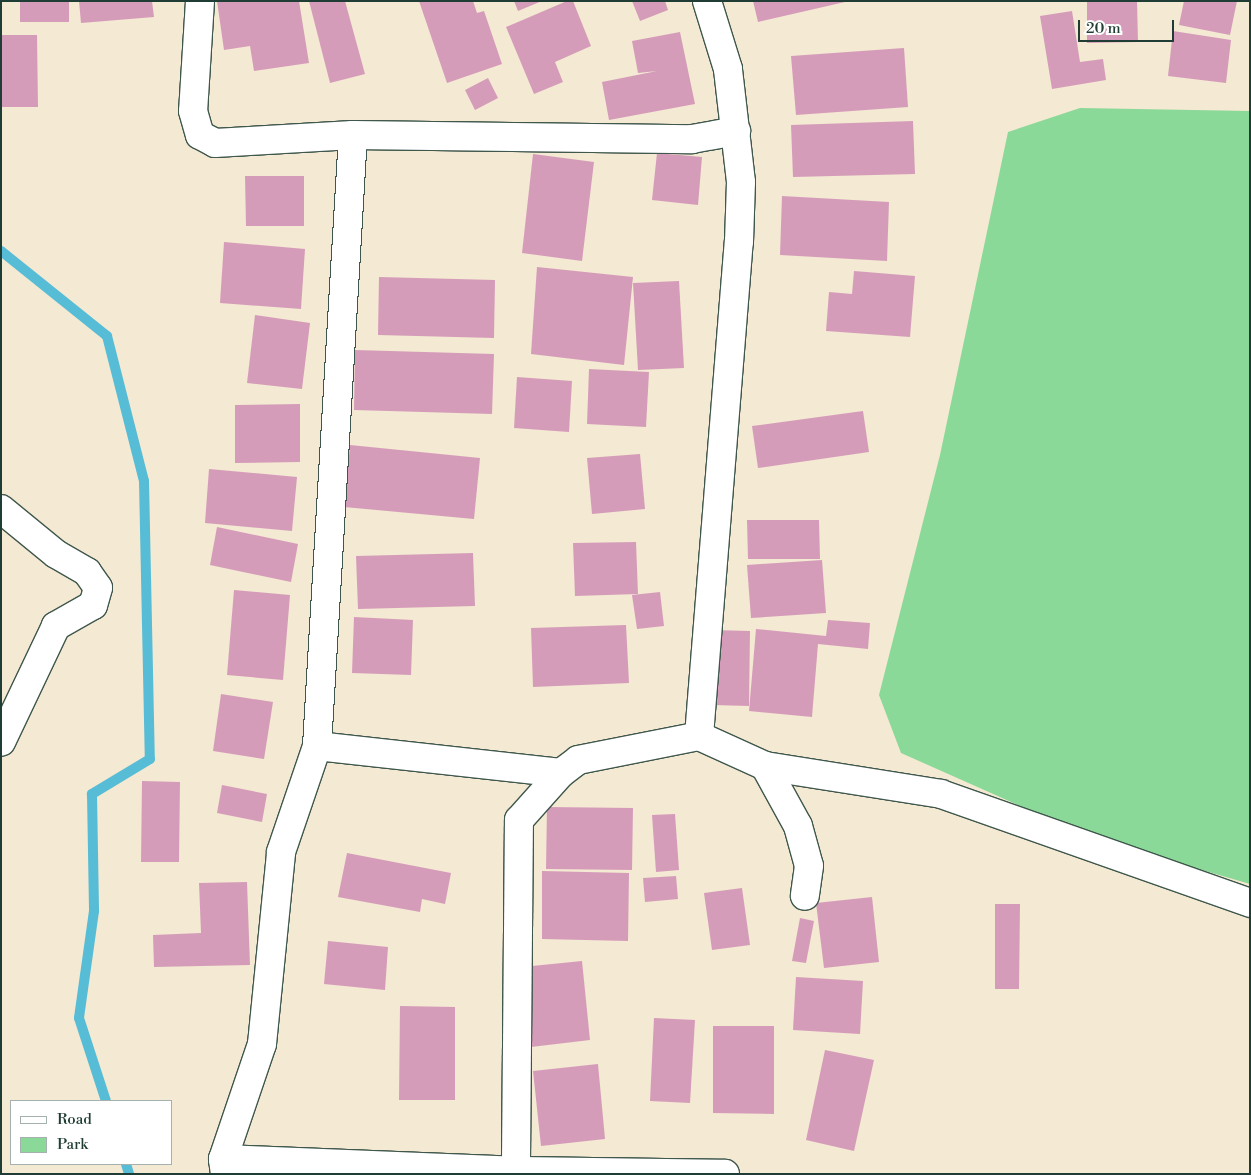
<!DOCTYPE html>
<style>
body{margin:0}
#map{position:relative;width:1251px;height:1175px;overflow:hidden;background:#f4e9d2;font-family:"Libre Bodoni",serif}
div>[style]{position:absolute}
[style*='--x']{left:calc(var(--x)*1px);top:calc(var(--y)*1px);width:calc(var(--w)*1px);rotate:calc(var(--a)*1deg)}
.green>*{inset:0;background:#8ad998}
.stream>*{height:10px;margin:-5px;padding:0 5px;transform-origin:5px;border-radius:5px;background:#57bcd5}
.building>*{inset:0;background:#d59cba}
.roads{filter:drop-shadow(1px 0 #3f574c) drop-shadow(-1px 0 #3f574c) drop-shadow(0 1px #3f574c) drop-shadow(0 -1px #3f574c)}
.street>*{height:28px;margin:-14px;padding:0 14px;transform-origin:14px;border-radius:14px;background:#fff}
span{translate:-50% -50%;white-space:nowrap;text-align:center;line-height:1.15;-webkit-text-stroke:4px #fff;paint-order:stroke}
.frame{position:absolute;inset:0;border:2px solid #1f3d34;pointer-events:none}
.legend{position:absolute;left:10px;top:1100px;width:162px;height:65px;box-sizing:border-box;background:#fff;border:1px solid #a5b1ae;margin:0;padding:6px 9px;list-style:none;font-size:15px;color:#1f3d34}
.legend li{display:flex;align-items:center;gap:10px;height:25px}
.legend b{width:25px;border:1px solid #a5b1ae}
.scale{position:absolute;left:1078px;top:20px;width:96px;height:22px;box-sizing:border-box;border:2px solid #1f3d34;border-top:0;padding-left:6px;font-size:15px;line-height:18px;white-space:nowrap;color:#1f3d34;-webkit-text-stroke:4px #fff;paint-order:stroke}
</style>
<div id="map">
<div class="green">
<i style="clip-path:polygon(1080px 108px,1250px 111px,1250px 884px,1092px 838px,901px 753px,879px 695px,940px 455px,1008px 132px)"></i>
</div>
<div class="stream">
<i style="--x:1;--y:251;--w:136;--a:38.7"></i>
<i style="--x:107;--y:336;--w:150;--a:75.7"></i>
<i style="--x:144;--y:481;--w:278;--a:88.8"></i>
<i style="--x:150;--y:759;--w:68;--a:148.9"></i>
<i style="--x:92;--y:794;--w:117;--a:89"></i>
<i style="--x:94;--y:911;--w:108;--a:98"></i>
<i style="--x:79;--y:1018;--w:87;--a:72"></i>
<i style="--x:126;--y:1164;--w:10;--a:73"></i>
</div>
<div class="building">
<i style="clip-path:polygon(20px 1px,69px 1px,69px 22px,20px 22px)"></i>
<i style="clip-path:polygon(79px 1px,152px 1px,154px 17px,81px 23px)"></i>
<i style="clip-path:polygon(217px 1px,299px 1px,309px 63px,254px 71px,250px 46px,224px 50px)"></i>
<i style="clip-path:polygon(309px 1px,345px 1px,365px 74px,330px 83px)"></i>
<i style="clip-path:polygon(419px 1px,473px 1px,477px 13px,484px 11px,502px 64px,447px 83px)"></i>
<i style="clip-path:polygon(514px 1px,542px 1px,518px 11px)"></i>
<i style="clip-path:polygon(567px 1px,573px 1px,591px 46px,555px 62px,563px 82px,534px 94px,506px 27px)"></i>
<i style="clip-path:polygon(632px 1px,665px 1px,668px 10px,640px 21px)"></i>
<i style="clip-path:polygon(753px 1px,845px 1px,845px 2px,758px 22px)"></i>
<i style="clip-path:polygon(1087px 1px,1137px 1px,1138px 42px,1087px 43px)"></i>
<i style="clip-path:polygon(1184px 1px,1237px 1px,1230px 35px,1179px 25px)"></i>
<i style="clip-path:polygon(1072px 11px,1080px 62px,1103px 59px,1106px 80px,1052px 89px,1040px 16px)"></i>
<i style="clip-path:polygon(1173px 31px,1231px 40px,1226px 83px,1168px 76px)"></i>
<i style="clip-path:polygon(680px 32px,695px 104px,609px 120px,602px 82px,657px 71px,638px 73px,632px 41px)"></i>
<i style="clip-path:polygon(2px 35px,37px 35px,38px 107px,2px 107px)"></i>
<i style="clip-path:polygon(904px 48px,908px 107px,796px 115px,791px 56px)"></i>
<i style="clip-path:polygon(488px 78px,498px 98px,475px 110px,465px 90px)"></i>
<i style="clip-path:polygon(913px 121px,915px 174px,793px 177px,791px 125px)"></i>
<i style="clip-path:polygon(657px 153px,702px 157px,698px 205px,652px 200px)"></i>
<i style="clip-path:polygon(533px 154px,594px 162px,582px 261px,522px 253px)"></i>
<i style="clip-path:polygon(245px 176px,304px 176px,304px 226px,246px 226px)"></i>
<i style="clip-path:polygon(782px 196px,889px 202px,887px 261px,780px 255px)"></i>
<i style="clip-path:polygon(224px 242px,305px 249px,301px 309px,220px 303px)"></i>
<i style="clip-path:polygon(537px 267px,633px 277px,624px 365px,531px 354px)"></i>
<i style="clip-path:polygon(854px 271px,915px 276px,910px 337px,826px 331px,829px 292px,852px 294px)"></i>
<i style="clip-path:polygon(379px 277px,495px 280px,494px 338px,378px 335px)"></i>
<i style="clip-path:polygon(679px 281px,684px 368px,638px 370px,633px 283px)"></i>
<i style="clip-path:polygon(255px 315px,310px 323px,302px 389px,247px 383px)"></i>
<i style="clip-path:polygon(355px 350px,494px 354px,492px 414px,354px 410px)"></i>
<i style="clip-path:polygon(589px 369px,649px 372px,646px 427px,587px 424px)"></i>
<i style="clip-path:polygon(517px 377px,572px 381px,569px 432px,514px 428px)"></i>
<i style="clip-path:polygon(300px 404px,300px 462px,235px 463px,235px 405px)"></i>
<i style="clip-path:polygon(863px 411px,869px 452px,758px 468px,752px 426px)"></i>
<i style="clip-path:polygon(350px 445px,480px 458px,474px 519px,344px 507px)"></i>
<i style="clip-path:polygon(640px 454px,645px 509px,592px 514px,587px 458px)"></i>
<i style="clip-path:polygon(209px 469px,297px 477px,292px 531px,205px 523px)"></i>
<i style="clip-path:polygon(747px 520px,819px 520px,820px 559px,748px 559px)"></i>
<i style="clip-path:polygon(217px 527px,298px 544px,291px 582px,210px 565px)"></i>
<i style="clip-path:polygon(636px 542px,638px 594px,575px 596px,573px 543px)"></i>
<i style="clip-path:polygon(473px 553px,475px 606px,358px 609px,356px 556px)"></i>
<i style="clip-path:polygon(822px 560px,826px 613px,751px 618px,747px 565px)"></i>
<i style="clip-path:polygon(234px 590px,290px 595px,283px 680px,227px 675px)"></i>
<i style="clip-path:polygon(660px 592px,664px 626px,637px 629px,632px 595px)"></i>
<i style="clip-path:polygon(354px 617px,413px 620px,411px 675px,352px 673px)"></i>
<i style="clip-path:polygon(828px 620px,870px 623px,868px 649px,818px 644px,812px 717px,749px 711px,756px 629px,826px 636px)"></i>
<i style="clip-path:polygon(626px 625px,629px 683px,533px 687px,531px 628px)"></i>
<i style="clip-path:polygon(713px 630px,750px 631px,749px 706px,712px 705px)"></i>
<i style="clip-path:polygon(221px 694px,273px 702px,264px 759px,213px 751px)"></i>
<i style="clip-path:polygon(142px 781px,180px 782px,179px 862px,141px 862px)"></i>
<i style="clip-path:polygon(222px 785px,267px 794px,262px 822px,217px 813px)"></i>
<i style="clip-path:polygon(547px 807px,633px 808px,632px 870px,546px 869px)"></i>
<i style="clip-path:polygon(675px 814px,679px 870px,656px 872px,652px 815px)"></i>
<i style="clip-path:polygon(347px 853px,451px 873px,445px 904px,422px 899px,420px 912px,338px 897px)"></i>
<i style="clip-path:polygon(542px 871px,629px 873px,628px 941px,542px 939px)"></i>
<i style="clip-path:polygon(676px 876px,678px 899px,645px 902px,643px 878px)"></i>
<i style="clip-path:polygon(247px 882px,250px 965px,154px 967px,153px 935px,201px 933px,199px 883px)"></i>
<i style="clip-path:polygon(742px 888px,750px 945px,712px 950px,704px 893px)"></i>
<i style="clip-path:polygon(872px 897px,879px 962px,824px 968px,816px 903px)"></i>
<i style="clip-path:polygon(995px 904px,1020px 904px,1019px 989px,995px 989px)"></i>
<i style="clip-path:polygon(800px 918px,814px 921px,806px 963px,792px 961px)"></i>
<i style="clip-path:polygon(328px 941px,388px 947px,385px 990px,324px 984px)"></i>
<i style="clip-path:polygon(582px 961px,590px 1040px,531px 1047px,522px 967px)"></i>
<i style="clip-path:polygon(796px 977px,863px 981px,860px 1034px,793px 1030px)"></i>
<i style="clip-path:polygon(400px 1006px,455px 1007px,455px 1100px,399px 1100px)"></i>
<i style="clip-path:polygon(654px 1018px,695px 1020px,690px 1103px,650px 1101px)"></i>
<i style="clip-path:polygon(713px 1026px,774px 1026px,774px 1114px,713px 1113px)"></i>
<i style="clip-path:polygon(825px 1050px,874px 1060px,854px 1151px,806px 1140px)"></i>
<i style="clip-path:polygon(598px 1064px,605px 1139px,541px 1146px,533px 1071px)"></i>
</div>
<div class="roads">
<div class="street">
<i style="--x:200;--y:1;--w:110;--a:93.6"></i>
<i style="--x:193;--y:111;--w:25;--a:74"></i>
<i style="--x:200;--y:135;--w:17;--a:28"></i>
<i style="--x:215;--y:143;--w:138;--a:-3.3"></i>
<i style="--x:353;--y:135;--w:339;--a:0.7"></i>
<i style="--x:692;--y:139;--w:45;--a:-10.3"></i>
<i style="--x:1;--y:509;--w:71;--a:39.3"></i>
<i style="--x:56;--y:554;--w:36;--a:30"></i>
<i style="--x:87;--y:572;--w:19;--a:55"></i>
<i style="--x:98;--y:588;--w:18;--a:106"></i>
<i style="--x:93;--y:605;--w:43;--a:150.4"></i>
<i style="--x:56;--y:626;--w:128;--a:115.4"></i>
<i style="--x:699;--y:736;--w:496;--a:-85.4"></i>
<i style="--x:739;--y:242;--w:60;--a:-88.1"></i>
<i style="--x:741;--y:182;--w:114;--a:-96.6"></i>
<i style="--x:728;--y:69;--w:71;--a:-107.2"></i>
<i style="--x:317;--y:746;--w:245;--a:6.3"></i>
<i style="--x:765;--y:766;--w:178;--a:9"></i>
<i style="--x:941;--y:794;--w:328;--a:19.4"></i>
<i style="--x:223;--y:1159;--w:298;--a:2.3"></i>
<i style="--x:521;--y:1171;--w:204;--a:0.8"></i>
<i style="--x:225;--y:1174;--w:15;--a:-98"></i>
<i style="--x:223;--y:1159;--w:121;--a:-71.3"></i>
<i style="--x:262;--y:1044;--w:193;--a:-84.3"></i>
<i style="--x:281;--y:852;--w:112;--a:-71.2"></i>
<i style="--x:317;--y:746;--w:612;--a:-86.63"></i>
<i style="--x:522;--y:1174;--w:15;--a:-113"></i>
<i style="--x:516;--y:1160;--w:340;--a:-89.5"></i>
<i style="--x:519;--y:820;--w:63;--a:-48.2"></i>
<i style="--x:561;--y:773;--w:21;--a:-37"></i>
<i style="--x:578;--y:760;--w:123;--a:-11.2"></i>
<i style="--x:699;--y:736;--w:72;--a:24.4"></i>
<i style="--x:765;--y:766;--w:68;--a:61.2"></i>
<i style="--x:798;--y:826;--w:41;--a:74.6"></i>
<i style="--x:809;--y:866;--w:30;--a:98"></i>
</div>
</div>
<div class="frame"></div>
<ul class="legend">
<li><b style="height:6px;background:#fff"></b>Road</li>
<li><b style="height:14px;background:#8ad998"></b>Park</li>
</ul>
<div class="scale">20 m</div>
</div>
